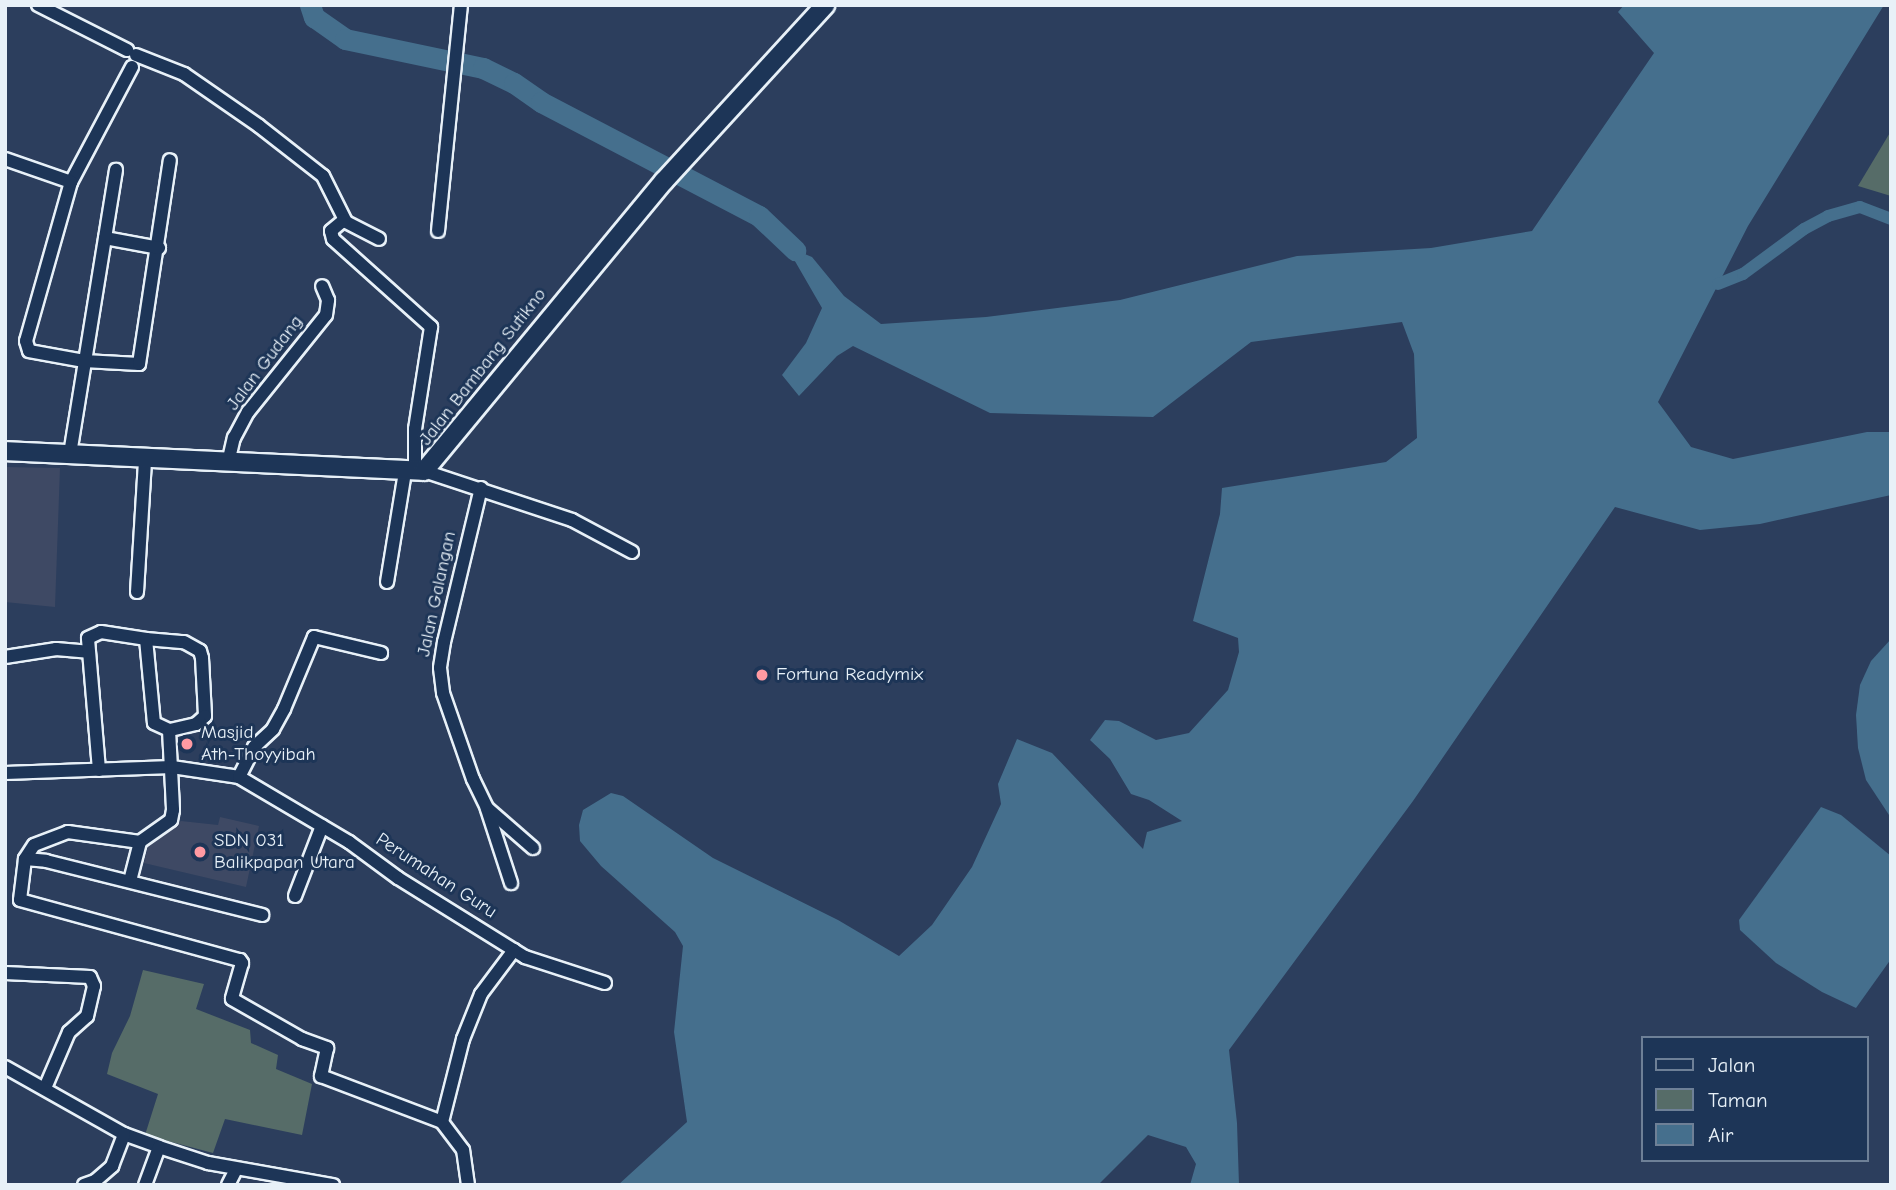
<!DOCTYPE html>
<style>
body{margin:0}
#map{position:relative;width:1896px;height:1190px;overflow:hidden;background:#2c3e5d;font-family:"Comic Neue",sans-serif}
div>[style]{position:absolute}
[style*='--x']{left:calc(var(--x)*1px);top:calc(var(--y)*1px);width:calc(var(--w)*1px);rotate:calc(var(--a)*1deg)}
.built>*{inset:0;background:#3e4964}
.green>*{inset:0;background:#566c68}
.water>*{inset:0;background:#456f8d}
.canal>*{height:12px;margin:-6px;padding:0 6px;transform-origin:6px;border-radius:6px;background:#456f8d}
.river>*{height:21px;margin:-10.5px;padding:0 10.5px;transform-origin:10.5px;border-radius:10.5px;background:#456f8d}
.roads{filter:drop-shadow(2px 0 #e8f1f8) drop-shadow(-2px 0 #e8f1f8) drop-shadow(0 2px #e8f1f8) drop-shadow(0 -2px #e8f1f8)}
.street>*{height:12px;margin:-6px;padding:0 6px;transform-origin:6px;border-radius:6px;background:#1d3557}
.secondary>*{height:18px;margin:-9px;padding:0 9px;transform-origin:9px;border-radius:9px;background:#1d3557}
.dots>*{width:19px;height:19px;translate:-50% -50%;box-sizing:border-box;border:4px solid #1d3557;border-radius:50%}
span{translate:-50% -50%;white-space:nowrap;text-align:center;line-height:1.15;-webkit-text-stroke:6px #1d3557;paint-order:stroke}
.street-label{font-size:19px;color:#e8f1f8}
.poi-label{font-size:19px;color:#e8f1f8}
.left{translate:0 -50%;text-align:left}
.frame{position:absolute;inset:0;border:7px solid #e8f1f8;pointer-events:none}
.legend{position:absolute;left:1641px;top:1036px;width:228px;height:126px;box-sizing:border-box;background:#1d3557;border:2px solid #6e8097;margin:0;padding:9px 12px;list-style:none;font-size:21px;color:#e8f1f8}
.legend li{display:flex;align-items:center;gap:14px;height:35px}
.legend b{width:35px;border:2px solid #6e8097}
</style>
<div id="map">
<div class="built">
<i style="clip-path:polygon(5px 467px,60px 468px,55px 607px,5px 602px)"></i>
<i style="clip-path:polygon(220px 817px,259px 826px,246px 887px,144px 863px,149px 842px,181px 821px,218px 825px)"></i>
</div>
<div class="green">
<i style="clip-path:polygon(1891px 131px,1891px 196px,1858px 186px)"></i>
<i style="clip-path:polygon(143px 970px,204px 984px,196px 1009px,250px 1030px,251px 1043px,278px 1055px,276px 1069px,312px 1084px,302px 1135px,225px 1119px,213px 1153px,145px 1135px,158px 1094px,107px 1074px,112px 1053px,130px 1016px)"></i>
</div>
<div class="water">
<i style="clip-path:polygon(1624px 5px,1884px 5px,1748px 226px,1658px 402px,1691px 447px,1733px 459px,1867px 432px,1891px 432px,1891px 495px,1760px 524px,1700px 530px,1615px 507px,1413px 801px,1229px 1050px,1237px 1123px,1239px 1185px,1190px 1185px,1196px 1164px,1186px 1147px,1148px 1135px,1098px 1185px,618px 1185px,687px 1122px,674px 1032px,683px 946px,675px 932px,601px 866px,580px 841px,579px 825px,583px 810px,611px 793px,623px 796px,713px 858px,838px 920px,899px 956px,932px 925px,972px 867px,1001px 804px,998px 784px,1017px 739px,1052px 753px,1143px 849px,1147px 832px,1182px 821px,1149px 800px,1131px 794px,1110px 759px,1090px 740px,1105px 720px,1119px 721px,1156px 740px,1189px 733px,1228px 690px,1239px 652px,1238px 638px,1193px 621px,1220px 514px,1222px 488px,1386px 462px,1417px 438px,1414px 354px,1402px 322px,1251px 342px,1153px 417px,990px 413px,853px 346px,837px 356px,799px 396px,782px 375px,806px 343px,822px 308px,792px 256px,795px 250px,812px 257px,844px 296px,881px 324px,986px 317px,1120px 300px,1297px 256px,1431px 248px,1532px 231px,1654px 53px,1618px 12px)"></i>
<i style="clip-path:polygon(1891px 639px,1891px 818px,1866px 780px,1858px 748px,1856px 715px,1860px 685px,1871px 661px)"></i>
<i style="clip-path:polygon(1821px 807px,1841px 815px,1891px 856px,1891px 959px,1856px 1008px,1822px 992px,1776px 963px,1740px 930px,1739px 920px)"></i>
</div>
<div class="canal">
<i style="--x:1718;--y:284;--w:27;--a:-22"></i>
<i style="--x:1743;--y:274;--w:76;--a:-36.4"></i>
<i style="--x:1804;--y:229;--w:27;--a:-28"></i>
<i style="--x:1828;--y:216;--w:33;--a:-16"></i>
<i style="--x:1860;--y:207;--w:33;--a:21"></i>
</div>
<div class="river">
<i style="--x:310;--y:5;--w:13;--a:72"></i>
<i style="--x:314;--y:17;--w:38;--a:35"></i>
<i style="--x:345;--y:39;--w:141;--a:11.9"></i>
<i style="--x:483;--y:68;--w:34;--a:26"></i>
<i style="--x:514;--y:83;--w:33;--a:35"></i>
<i style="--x:541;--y:102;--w:246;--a:27.6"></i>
<i style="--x:759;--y:216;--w:50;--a:43.4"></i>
</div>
<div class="roads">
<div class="street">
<i style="--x:38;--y:5;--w:100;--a:26.8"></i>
<i style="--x:136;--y:55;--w:52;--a:21.6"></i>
<i style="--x:184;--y:74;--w:91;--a:34.7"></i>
<i style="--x:259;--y:126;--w:81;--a:38"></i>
<i style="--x:323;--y:176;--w:51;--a:63.4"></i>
<i style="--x:346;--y:222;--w:37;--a:27"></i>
<i style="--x:132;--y:67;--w:130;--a:117.9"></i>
<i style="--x:71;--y:182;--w:165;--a:105.8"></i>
<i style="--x:26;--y:341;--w:10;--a:73"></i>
<i style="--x:29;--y:351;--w:56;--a:10.3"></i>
<i style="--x:84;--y:361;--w:55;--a:3.1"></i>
<i style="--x:139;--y:364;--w:206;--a:-81.4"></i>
<i style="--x:5;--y:159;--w:70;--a:19.2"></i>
<i style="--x:344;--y:220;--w:17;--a:140"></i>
<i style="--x:331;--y:231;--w:8;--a:76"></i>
<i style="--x:333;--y:239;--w:132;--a:41.9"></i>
<i style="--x:431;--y:327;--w:103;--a:98.9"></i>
<i style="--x:415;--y:429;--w:43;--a:90"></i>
<i style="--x:438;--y:231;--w:227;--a:-84.2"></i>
<i style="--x:105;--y:238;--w:55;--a:10.5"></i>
<i style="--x:70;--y:454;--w:288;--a:-80.8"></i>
<i style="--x:228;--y:463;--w:26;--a:-77"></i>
<i style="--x:234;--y:438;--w:30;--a:-62"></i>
<i style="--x:248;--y:412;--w:124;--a:-51.2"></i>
<i style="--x:326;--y:315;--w:15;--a:-82"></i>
<i style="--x:328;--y:300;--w:15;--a:-113"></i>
<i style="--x:424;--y:471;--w:156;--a:18.3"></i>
<i style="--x:572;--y:520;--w:68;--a:28.1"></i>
<i style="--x:481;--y:488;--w:158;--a:103.5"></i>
<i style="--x:444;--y:642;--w:26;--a:99"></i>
<i style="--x:440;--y:668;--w:25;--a:83"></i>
<i style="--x:443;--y:693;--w:91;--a:70.8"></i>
<i style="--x:473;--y:779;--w:32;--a:64"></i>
<i style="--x:487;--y:808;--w:61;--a:41"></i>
<i style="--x:387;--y:582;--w:111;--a:-80.7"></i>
<i style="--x:137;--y:592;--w:132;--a:-86.5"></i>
<i style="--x:146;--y:639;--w:38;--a:5"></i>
<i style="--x:184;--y:642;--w:18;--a:29"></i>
<i style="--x:200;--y:651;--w:7;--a:74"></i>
<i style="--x:202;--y:658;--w:58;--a:87"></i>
<i style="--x:205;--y:716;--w:12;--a:138"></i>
<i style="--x:196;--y:724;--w:28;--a:167"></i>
<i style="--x:5;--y:657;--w:52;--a:-8.9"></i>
<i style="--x:56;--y:649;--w:32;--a:5"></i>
<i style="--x:99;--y:770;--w:132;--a:-94.8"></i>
<i style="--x:88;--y:638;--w:14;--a:-25"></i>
<i style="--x:101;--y:632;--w:46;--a:8.8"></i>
<i style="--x:146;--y:639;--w:84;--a:84.6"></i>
<i style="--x:154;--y:723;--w:17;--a:25"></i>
<i style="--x:169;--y:730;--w:80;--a:87.1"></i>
<i style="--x:173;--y:810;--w:10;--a:101"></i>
<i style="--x:171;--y:820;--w:38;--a:145"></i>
<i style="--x:140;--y:842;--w:40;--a:104.4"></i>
<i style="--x:5;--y:773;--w:167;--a:-2.1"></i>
<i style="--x:172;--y:767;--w:68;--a:8.5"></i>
<i style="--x:239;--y:777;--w:128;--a:30.6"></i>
<i style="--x:349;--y:842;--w:61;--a:36.3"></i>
<i style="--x:398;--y:878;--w:150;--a:31.9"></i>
<i style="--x:525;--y:957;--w:84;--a:18"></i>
<i style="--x:239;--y:777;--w:34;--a:-63"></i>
<i style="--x:254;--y:747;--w:26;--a:-43"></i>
<i style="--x:273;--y:729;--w:23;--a:-61"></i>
<i style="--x:284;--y:709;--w:78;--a:-67.4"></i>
<i style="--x:314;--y:637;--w:69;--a:13.4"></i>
<i style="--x:487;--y:809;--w:78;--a:72"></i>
<i style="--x:140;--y:842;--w:73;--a:-172.1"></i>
<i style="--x:68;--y:832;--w:36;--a:159"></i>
<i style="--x:34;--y:845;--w:17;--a:123"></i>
<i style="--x:25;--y:859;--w:21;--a:5"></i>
<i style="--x:46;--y:861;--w:223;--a:14"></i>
<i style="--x:25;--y:859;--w:41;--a:97"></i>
<i style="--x:20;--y:900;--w:228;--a:15.3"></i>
<i style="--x:240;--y:960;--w:4;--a:56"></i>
<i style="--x:242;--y:963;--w:37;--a:106"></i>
<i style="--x:232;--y:999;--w:81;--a:29.7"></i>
<i style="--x:302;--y:1039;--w:27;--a:20"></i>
<i style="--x:327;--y:1048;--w:29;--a:102"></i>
<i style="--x:321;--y:1076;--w:129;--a:20.8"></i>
<i style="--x:295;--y:896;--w:75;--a:-68.9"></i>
<i style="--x:5;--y:973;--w:85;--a:2.7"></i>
<i style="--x:90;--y:977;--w:10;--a:66"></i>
<i style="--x:94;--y:986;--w:31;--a:103"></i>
<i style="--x:87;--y:1016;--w:24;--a:138"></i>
<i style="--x:69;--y:1032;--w:61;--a:113.2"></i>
<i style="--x:5;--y:1067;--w:137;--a:29.4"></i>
<i style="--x:124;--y:1134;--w:37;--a:20"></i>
<i style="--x:159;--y:1147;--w:52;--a:18.1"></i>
<i style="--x:208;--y:1163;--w:127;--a:10"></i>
<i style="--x:84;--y:1185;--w:12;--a:-20"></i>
<i style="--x:95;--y:1181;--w:23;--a:-41"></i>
<i style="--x:112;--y:1166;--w:34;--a:-69"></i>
<i style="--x:145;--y:1185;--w:40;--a:-69.8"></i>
<i style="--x:228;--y:1185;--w:18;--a:-63"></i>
<i style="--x:468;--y:1185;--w:35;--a:-98"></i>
<i style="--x:463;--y:1150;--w:35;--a:-127"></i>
<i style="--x:442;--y:1122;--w:86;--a:-75.8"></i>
<i style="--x:463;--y:1039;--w:48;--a:-68.2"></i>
<i style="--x:481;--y:994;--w:55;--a:-53.1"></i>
</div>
<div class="secondary">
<i style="--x:5;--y:451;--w:419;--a:2.7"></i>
<i style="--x:424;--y:471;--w:376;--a:-50.4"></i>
<i style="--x:664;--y:181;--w:239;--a:-47.5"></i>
</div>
</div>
<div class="dots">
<i style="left:762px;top:675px;background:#ff9aa2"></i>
<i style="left:187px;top:744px;background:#ff9aa2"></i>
<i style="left:200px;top:852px;background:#ff9aa2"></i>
</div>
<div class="street-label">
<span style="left:265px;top:363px;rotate:-53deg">Jalan Gudang</span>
<span style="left:483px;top:367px;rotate:-52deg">Jalan Bambang Sutikno</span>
<span style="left:437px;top:594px;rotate:-78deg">Jalan Galangan</span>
<span style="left:436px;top:876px;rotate:33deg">Perumahan Guru</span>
</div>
<div class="poi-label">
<span class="left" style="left:776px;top:675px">Fortuna Readymix</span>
<span class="left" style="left:201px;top:744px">Masjid<br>Ath-Thoyyibah</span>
<span class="left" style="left:214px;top:852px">SDN 031<br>Balikpapan Utara</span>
</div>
<div class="frame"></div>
<ul class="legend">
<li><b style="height:9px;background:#1d3557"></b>Jalan</li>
<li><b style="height:19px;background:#566c68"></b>Taman</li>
<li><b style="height:19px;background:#456f8d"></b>Air</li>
</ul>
</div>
